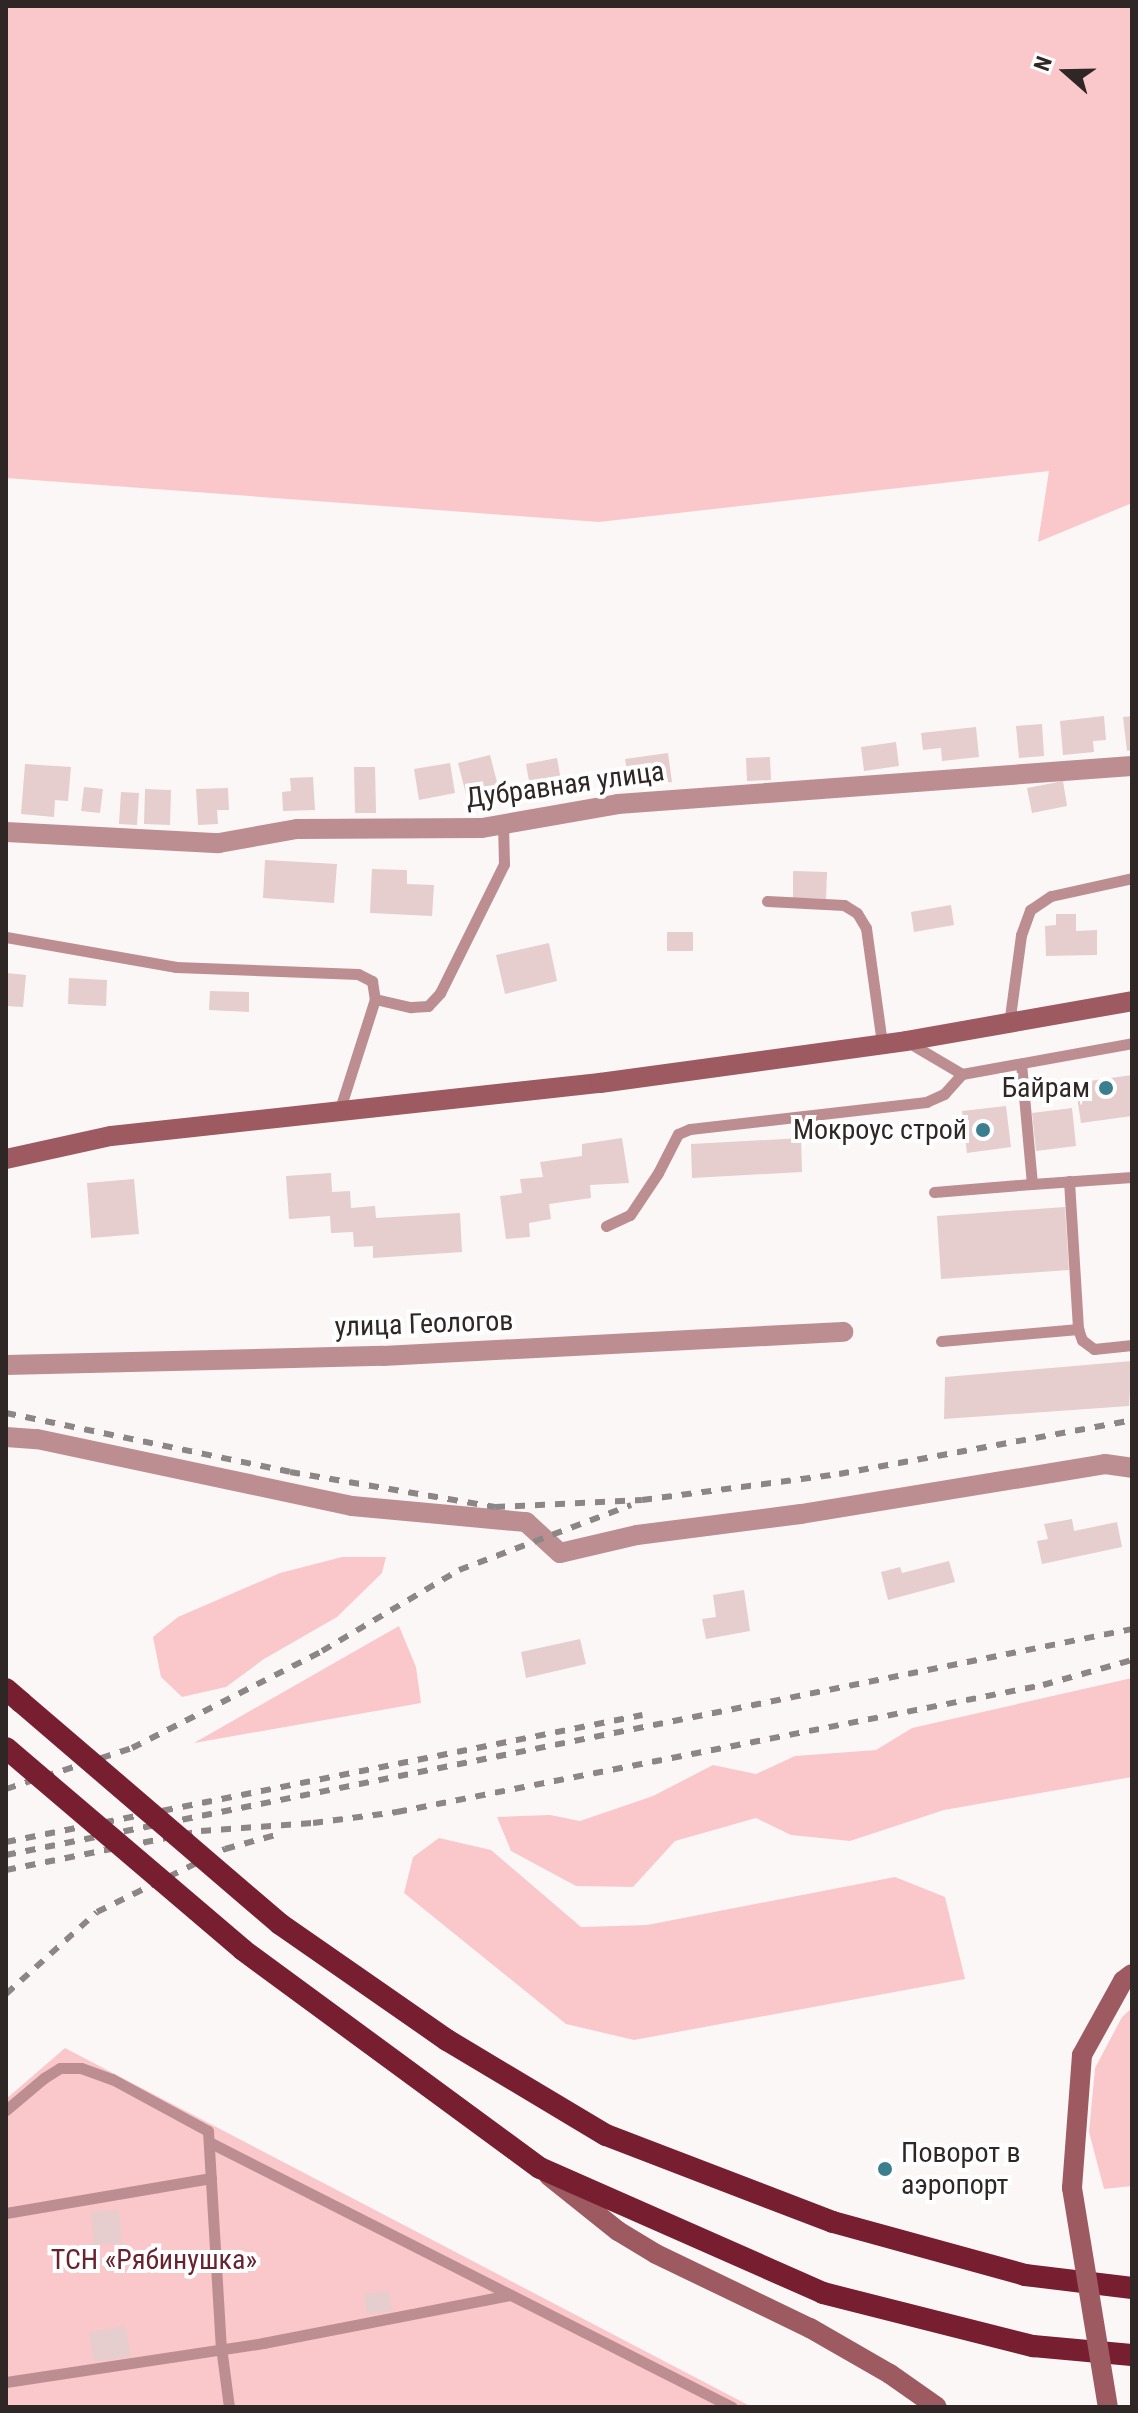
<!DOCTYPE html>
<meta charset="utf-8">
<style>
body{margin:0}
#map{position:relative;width:1138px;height:2413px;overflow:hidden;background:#fcf7f7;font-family:"Roboto Condensed",sans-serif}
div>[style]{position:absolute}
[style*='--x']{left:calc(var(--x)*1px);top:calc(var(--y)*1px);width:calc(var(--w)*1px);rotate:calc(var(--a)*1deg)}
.green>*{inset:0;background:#fac8cb}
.building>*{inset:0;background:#e6cdce}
.service>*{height:11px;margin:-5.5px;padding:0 5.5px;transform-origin:5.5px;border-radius:5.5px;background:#bd8e91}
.minor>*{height:20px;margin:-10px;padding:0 10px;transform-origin:10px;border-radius:10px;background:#bd8e91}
.secondary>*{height:20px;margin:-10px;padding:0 10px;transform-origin:10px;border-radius:10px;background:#9d5a60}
.trunk>*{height:22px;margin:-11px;padding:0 11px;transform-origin:11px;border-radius:11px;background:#771e30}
.rail>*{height:6px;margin-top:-3px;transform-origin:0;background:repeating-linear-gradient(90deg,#8d8686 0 10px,transparent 0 20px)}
.secondary-bridge>*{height:20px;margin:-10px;padding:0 10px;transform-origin:10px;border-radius:10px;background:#9d5a60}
.trunk-bridge>*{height:22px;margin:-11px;padding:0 11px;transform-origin:11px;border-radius:11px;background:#771e30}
.dots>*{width:22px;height:22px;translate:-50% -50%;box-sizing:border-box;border:4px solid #fff;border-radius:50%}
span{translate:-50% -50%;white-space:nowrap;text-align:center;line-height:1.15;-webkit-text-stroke:8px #fff;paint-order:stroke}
.street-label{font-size:28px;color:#2f2626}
.poi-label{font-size:28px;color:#2f2626}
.right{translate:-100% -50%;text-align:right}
.left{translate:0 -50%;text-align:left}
.park-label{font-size:28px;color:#68232e}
.frame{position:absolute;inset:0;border:8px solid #2f2626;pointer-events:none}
.north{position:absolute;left:1026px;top:32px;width:80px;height:80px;-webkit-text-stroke:6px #fff;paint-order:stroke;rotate:290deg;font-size:22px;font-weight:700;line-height:32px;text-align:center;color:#2f2626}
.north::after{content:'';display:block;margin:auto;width:28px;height:36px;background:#2f2626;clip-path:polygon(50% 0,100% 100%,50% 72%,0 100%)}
</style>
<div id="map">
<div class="green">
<i style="clip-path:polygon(6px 6px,1132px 6px,1132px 503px,1038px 542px,1049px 471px,599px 522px,6px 478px)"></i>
<i style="clip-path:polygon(342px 1557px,386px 1557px,382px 1573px,337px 1617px,264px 1659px,226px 1687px,182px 1697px,161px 1677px,153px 1637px,178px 1617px,280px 1573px)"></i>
<i style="clip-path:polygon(399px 1626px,416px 1667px,421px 1703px,194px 1743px)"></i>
<i style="clip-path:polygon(1132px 1678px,1132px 1777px,944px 1810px,850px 1841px,791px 1835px,756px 1818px,675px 1841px,633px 1887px,576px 1886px,511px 1851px,497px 1817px,550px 1815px,580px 1821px,653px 1796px,713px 1765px,756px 1774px,795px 1756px,876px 1750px,912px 1728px)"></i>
<i style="clip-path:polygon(439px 1838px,491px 1850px,581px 1927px,647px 1925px,895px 1877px,945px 1897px,965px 1979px,634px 2040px,566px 2024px,404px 1893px,413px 1857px)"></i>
<i style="clip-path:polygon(1132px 2008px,1132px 2186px,1104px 2189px,1089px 2132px,1095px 2068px,1122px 2017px)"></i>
<i style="clip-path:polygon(65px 2048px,752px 2407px,6px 2407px,6px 2099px)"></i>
</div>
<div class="building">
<i style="clip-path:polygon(1104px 716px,1106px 740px,1093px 741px,1094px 752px,1063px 755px,1060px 721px)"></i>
<i style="clip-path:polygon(1132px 716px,1132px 750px,1127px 751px,1123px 717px)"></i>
<i style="clip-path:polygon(1042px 724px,1044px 756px,1019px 758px,1016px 726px)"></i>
<i style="clip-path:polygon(976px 727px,979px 757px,942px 761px,941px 748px,923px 750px,921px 733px)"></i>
<i style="clip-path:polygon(896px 742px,899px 766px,864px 771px,861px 747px)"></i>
<i style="clip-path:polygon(668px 753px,672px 782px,630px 789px,625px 759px)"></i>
<i style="clip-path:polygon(490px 755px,499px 790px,467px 798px,458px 763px)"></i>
<i style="clip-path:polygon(770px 757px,771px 780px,747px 781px,746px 758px)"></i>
<i style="clip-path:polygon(557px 758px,563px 792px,532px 798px,526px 764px)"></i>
<i style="clip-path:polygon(450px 763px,455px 793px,419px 800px,414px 769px)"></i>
<i style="clip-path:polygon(25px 764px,71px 767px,68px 801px,55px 800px,54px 817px,21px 814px)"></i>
<i style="clip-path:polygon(354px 767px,375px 767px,376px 813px,355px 813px)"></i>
<i style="clip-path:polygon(313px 777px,315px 810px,283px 811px,282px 792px,291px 791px,290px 778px)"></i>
<i style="clip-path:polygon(1063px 781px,1067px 806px,1032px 813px,1027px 788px)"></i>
<i style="clip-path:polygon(84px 787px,103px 789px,100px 813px,81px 811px)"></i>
<i style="clip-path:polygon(228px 788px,229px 810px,217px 810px,218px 824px,198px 825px,196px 789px)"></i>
<i style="clip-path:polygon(145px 789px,171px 790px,170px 825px,144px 824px)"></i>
<i style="clip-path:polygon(121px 792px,139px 793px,137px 825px,119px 824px)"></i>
<i style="clip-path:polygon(265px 860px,337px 864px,334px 903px,263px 898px)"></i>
<i style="clip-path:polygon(372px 869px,407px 870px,407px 884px,434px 885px,432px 916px,370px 913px)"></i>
<i style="clip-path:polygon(793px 871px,827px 872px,826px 899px,793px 898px)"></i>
<i style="clip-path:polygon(951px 905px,954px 925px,914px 932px,911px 912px)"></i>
<i style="clip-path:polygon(1056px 914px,1076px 914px,1076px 931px,1097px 930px,1097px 955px,1046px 956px,1045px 926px,1056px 925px)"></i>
<i style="clip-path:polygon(667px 932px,693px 932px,693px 951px,667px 951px)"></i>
<i style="clip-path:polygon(549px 943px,557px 981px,505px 994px,496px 955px)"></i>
<i style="clip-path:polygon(6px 973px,26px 975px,23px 1007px,6px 1006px)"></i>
<i style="clip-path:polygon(69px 978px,107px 980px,106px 1006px,68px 1004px)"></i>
<i style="clip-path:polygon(210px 991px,249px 992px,249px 1012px,209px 1010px)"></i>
<i style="clip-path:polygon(1132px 1075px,1132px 1116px,1081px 1123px,1075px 1083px)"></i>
<i style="clip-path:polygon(1006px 1106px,1011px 1147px,967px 1153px,962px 1111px)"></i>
<i style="clip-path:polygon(1072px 1108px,1076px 1146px,1036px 1151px,1032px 1113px)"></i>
<i style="clip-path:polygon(622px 1138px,629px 1183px,590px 1185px,591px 1198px,549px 1204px,551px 1219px,529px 1223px,530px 1237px,506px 1239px,500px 1196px,522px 1193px,520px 1179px,543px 1177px,540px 1162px,582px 1156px,582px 1144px)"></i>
<i style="clip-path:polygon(801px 1138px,802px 1172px,692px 1178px,691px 1144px)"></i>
<i style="clip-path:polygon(331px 1173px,332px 1192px,350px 1191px,351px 1208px,375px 1206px,376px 1218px,460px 1213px,462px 1252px,373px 1258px,373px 1246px,354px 1247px,353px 1232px,331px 1233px,330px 1216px,289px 1219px,286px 1176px)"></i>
<i style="clip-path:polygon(134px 1179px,139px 1234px,91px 1238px,87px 1183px)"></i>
<i style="clip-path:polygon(1065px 1207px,1069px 1270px,941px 1279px,937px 1216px)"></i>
<i style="clip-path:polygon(1132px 1361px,1129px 1406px,944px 1419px,945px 1377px)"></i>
<i style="clip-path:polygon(1072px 1519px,1074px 1531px,1117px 1522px,1122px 1547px,1042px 1564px,1037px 1541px,1048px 1539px,1044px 1524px)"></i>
<i style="clip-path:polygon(949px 1561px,955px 1582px,888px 1600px,881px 1572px,900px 1567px,902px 1573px)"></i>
<i style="clip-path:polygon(744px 1590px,750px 1631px,706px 1639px,702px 1619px,716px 1617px,713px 1595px)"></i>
<i style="clip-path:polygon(580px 1639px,586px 1664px,526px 1678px,521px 1652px)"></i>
<i style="clip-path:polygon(119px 2210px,122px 2243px,94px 2245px,91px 2212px)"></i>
<i style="clip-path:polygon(389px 2291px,392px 2311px,367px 2314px,364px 2294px)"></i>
<i style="clip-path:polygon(125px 2326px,131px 2356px,94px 2362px,89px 2332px)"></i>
</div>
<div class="service">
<i style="--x:767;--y:901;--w:77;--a:3"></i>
<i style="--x:844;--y:905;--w:15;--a:32"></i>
<i style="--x:857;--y:913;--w:17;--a:59"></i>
<i style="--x:866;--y:928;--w:117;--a:82.1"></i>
<i style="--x:6;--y:937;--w:173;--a:10"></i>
<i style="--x:176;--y:967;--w:182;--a:2.2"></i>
<i style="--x:358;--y:974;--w:16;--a:27"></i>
<i style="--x:372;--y:981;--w:18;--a:81"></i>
<i style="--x:375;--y:999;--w:119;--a:107.7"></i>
<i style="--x:375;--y:999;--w:37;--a:13"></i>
<i style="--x:411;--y:1007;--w:17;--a:-3"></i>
<i style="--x:428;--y:1006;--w:18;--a:-47"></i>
<i style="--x:440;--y:993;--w:144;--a:-63.6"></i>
<i style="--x:504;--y:864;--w:40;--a:-91.4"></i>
<i style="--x:1009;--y:1024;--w:90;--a:-82.3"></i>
<i style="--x:1021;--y:935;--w:27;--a:-70"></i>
<i style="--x:1030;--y:910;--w:25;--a:-34"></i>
<i style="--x:1051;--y:896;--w:83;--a:-12.5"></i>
<i style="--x:906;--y:1041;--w:65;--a:30.5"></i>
<i style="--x:962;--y:1074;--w:173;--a:-10.3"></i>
<i style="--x:1069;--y:1181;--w:148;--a:86.5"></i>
<i style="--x:1032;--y:1184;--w:100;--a:-4"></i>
<i style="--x:934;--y:1192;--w:98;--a:-4.7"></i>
<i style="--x:1032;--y:1184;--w:121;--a:-95.2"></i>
<i style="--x:606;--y:1226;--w:26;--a:-25"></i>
<i style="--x:630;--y:1215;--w:50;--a:-56.3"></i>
<i style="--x:658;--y:1173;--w:44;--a:-62.9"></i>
<i style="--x:678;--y:1134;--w:13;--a:-23"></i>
<i style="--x:690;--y:1129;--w:238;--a:-6.5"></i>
<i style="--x:926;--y:1102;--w:20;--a:-24"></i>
<i style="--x:944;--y:1094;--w:27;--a:-48"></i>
<i style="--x:941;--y:1341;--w:138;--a:-5"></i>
<i style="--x:1078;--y:1329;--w:12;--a:70"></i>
<i style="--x:1082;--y:1340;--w:15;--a:37"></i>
<i style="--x:1094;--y:1349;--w:38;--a:-6"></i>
<i style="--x:6;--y:2110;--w:50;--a:-40.1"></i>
<i style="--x:44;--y:2078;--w:19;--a:-32"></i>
<i style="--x:60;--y:2068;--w:21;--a:0"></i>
<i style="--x:81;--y:2068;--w:33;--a:20"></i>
<i style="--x:112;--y:2079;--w:109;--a:28.4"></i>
<i style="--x:208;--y:2131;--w:216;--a:86.6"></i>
<i style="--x:221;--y:2347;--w:61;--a:82.4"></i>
<i style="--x:209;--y:2142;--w:586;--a:26.87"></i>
<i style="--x:6;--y:2213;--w:208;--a:-9.7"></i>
<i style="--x:6;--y:2382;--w:260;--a:-8.6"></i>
<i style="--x:263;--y:2343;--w:252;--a:-11"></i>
</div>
<div class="minor">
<i style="--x:6;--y:832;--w:213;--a:3"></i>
<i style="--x:219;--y:843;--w:79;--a:-10.2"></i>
<i style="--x:297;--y:829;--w:185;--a:-0.3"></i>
<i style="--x:482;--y:828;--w:138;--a:-10"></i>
<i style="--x:618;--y:804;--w:515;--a:-4.23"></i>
<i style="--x:6;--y:1365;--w:377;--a:-1.4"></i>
<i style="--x:383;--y:1356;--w:461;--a:-3"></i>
<i style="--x:6;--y:1437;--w:31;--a:4"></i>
<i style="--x:37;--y:1439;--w:322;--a:12"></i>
<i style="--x:352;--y:1506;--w:175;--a:5.3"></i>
<i style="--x:526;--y:1522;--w:46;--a:42.4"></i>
<i style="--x:560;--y:1553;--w:79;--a:-13.2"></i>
<i style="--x:637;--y:1535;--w:165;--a:-7.3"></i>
<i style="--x:801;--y:1514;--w:308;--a:-9.3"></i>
<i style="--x:1105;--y:1464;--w:27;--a:8"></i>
</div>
<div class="secondary">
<i style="--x:6;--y:1159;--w:107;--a:-12.4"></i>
<i style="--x:111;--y:1136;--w:492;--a:-6.2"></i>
<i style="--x:600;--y:1083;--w:309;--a:-7.8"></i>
<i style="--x:906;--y:1041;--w:230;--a:-10"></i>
<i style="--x:549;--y:2176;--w:88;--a:38.6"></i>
<i style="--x:618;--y:2231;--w:44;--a:31.2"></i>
<i style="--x:656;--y:2254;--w:171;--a:25.7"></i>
<i style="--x:810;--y:2328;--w:92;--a:29.9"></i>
<i style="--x:890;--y:2374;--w:57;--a:35.1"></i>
<i style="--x:1072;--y:2188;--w:133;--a:-85.7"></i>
<i style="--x:1082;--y:2055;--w:85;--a:-61"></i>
<i style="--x:1123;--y:1981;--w:11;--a:-38"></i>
</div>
<div class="trunk">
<i style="--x:6;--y:1689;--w:20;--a:41"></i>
<i style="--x:280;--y:1924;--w:203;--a:34.8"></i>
<i style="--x:447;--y:2040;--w:185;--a:30.9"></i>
<i style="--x:606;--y:2135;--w:243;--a:21"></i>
<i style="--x:833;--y:2222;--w:199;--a:15.4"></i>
<i style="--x:1025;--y:2275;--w:108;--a:6.9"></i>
<i style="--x:243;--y:1950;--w:368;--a:36.3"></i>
<i style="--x:540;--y:2168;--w:309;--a:23.8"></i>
<i style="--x:823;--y:2293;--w:217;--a:14.2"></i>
<i style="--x:1033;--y:2346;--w:99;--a:5.2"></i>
</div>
<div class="rail">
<i style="--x:6;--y:1413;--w:290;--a:11.7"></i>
<i style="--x:290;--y:1472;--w:208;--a:9.7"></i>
<i style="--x:495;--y:1507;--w:147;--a:-2.7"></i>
<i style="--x:642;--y:1500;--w:199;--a:-7.5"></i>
<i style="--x:839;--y:1474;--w:298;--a:-10.4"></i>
<i style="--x:6;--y:1789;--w:133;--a:-18"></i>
<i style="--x:132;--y:1748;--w:213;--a:-27"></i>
<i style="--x:322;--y:1651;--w:159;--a:-30.6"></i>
<i style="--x:459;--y:1570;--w:184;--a:-20.7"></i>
<i style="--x:6;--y:1842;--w:649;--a:-11.29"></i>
<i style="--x:6;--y:1855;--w:1148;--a:-11.35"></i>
<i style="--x:6;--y:1870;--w:199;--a:-11.3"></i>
<i style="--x:201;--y:1831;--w:112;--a:-4.1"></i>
<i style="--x:313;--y:1823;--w:85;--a:-7.5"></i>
<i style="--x:397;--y:1812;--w:658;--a:-11.12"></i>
<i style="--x:1043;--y:1685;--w:92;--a:-15.7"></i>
<i style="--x:6;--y:1994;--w:122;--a:-42"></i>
<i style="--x:97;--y:1912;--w:143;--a:-26.2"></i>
<i style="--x:225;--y:1849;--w:56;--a:-15.5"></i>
</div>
<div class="secondary-bridge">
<i style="--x:1072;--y:2188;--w:222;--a:80.7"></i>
</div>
<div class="trunk-bridge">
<i style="--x:21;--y:1702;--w:341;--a:40.6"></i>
<i style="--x:6;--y:1748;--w:311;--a:40.4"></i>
</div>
<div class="dots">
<i style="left:1106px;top:1088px;background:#3b7f8e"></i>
<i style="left:983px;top:1130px;background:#3b7f8e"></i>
<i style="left:885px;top:2169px;background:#3b7f8e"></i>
</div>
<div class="street-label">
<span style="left:565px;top:785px;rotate:-8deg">Дубравная улица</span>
<span style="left:424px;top:1324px;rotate:-2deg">улица Геологов</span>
</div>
<div class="poi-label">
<span class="right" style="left:1090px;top:1088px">Байрам</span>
<span class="right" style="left:967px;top:1130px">Мокроус строй</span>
<span class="left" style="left:901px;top:2169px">Поворот в<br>аэропорт</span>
</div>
<div class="park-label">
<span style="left:154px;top:2260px">ТСН «Рябинушка»</span>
</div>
<div class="frame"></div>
<div class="north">N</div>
</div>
